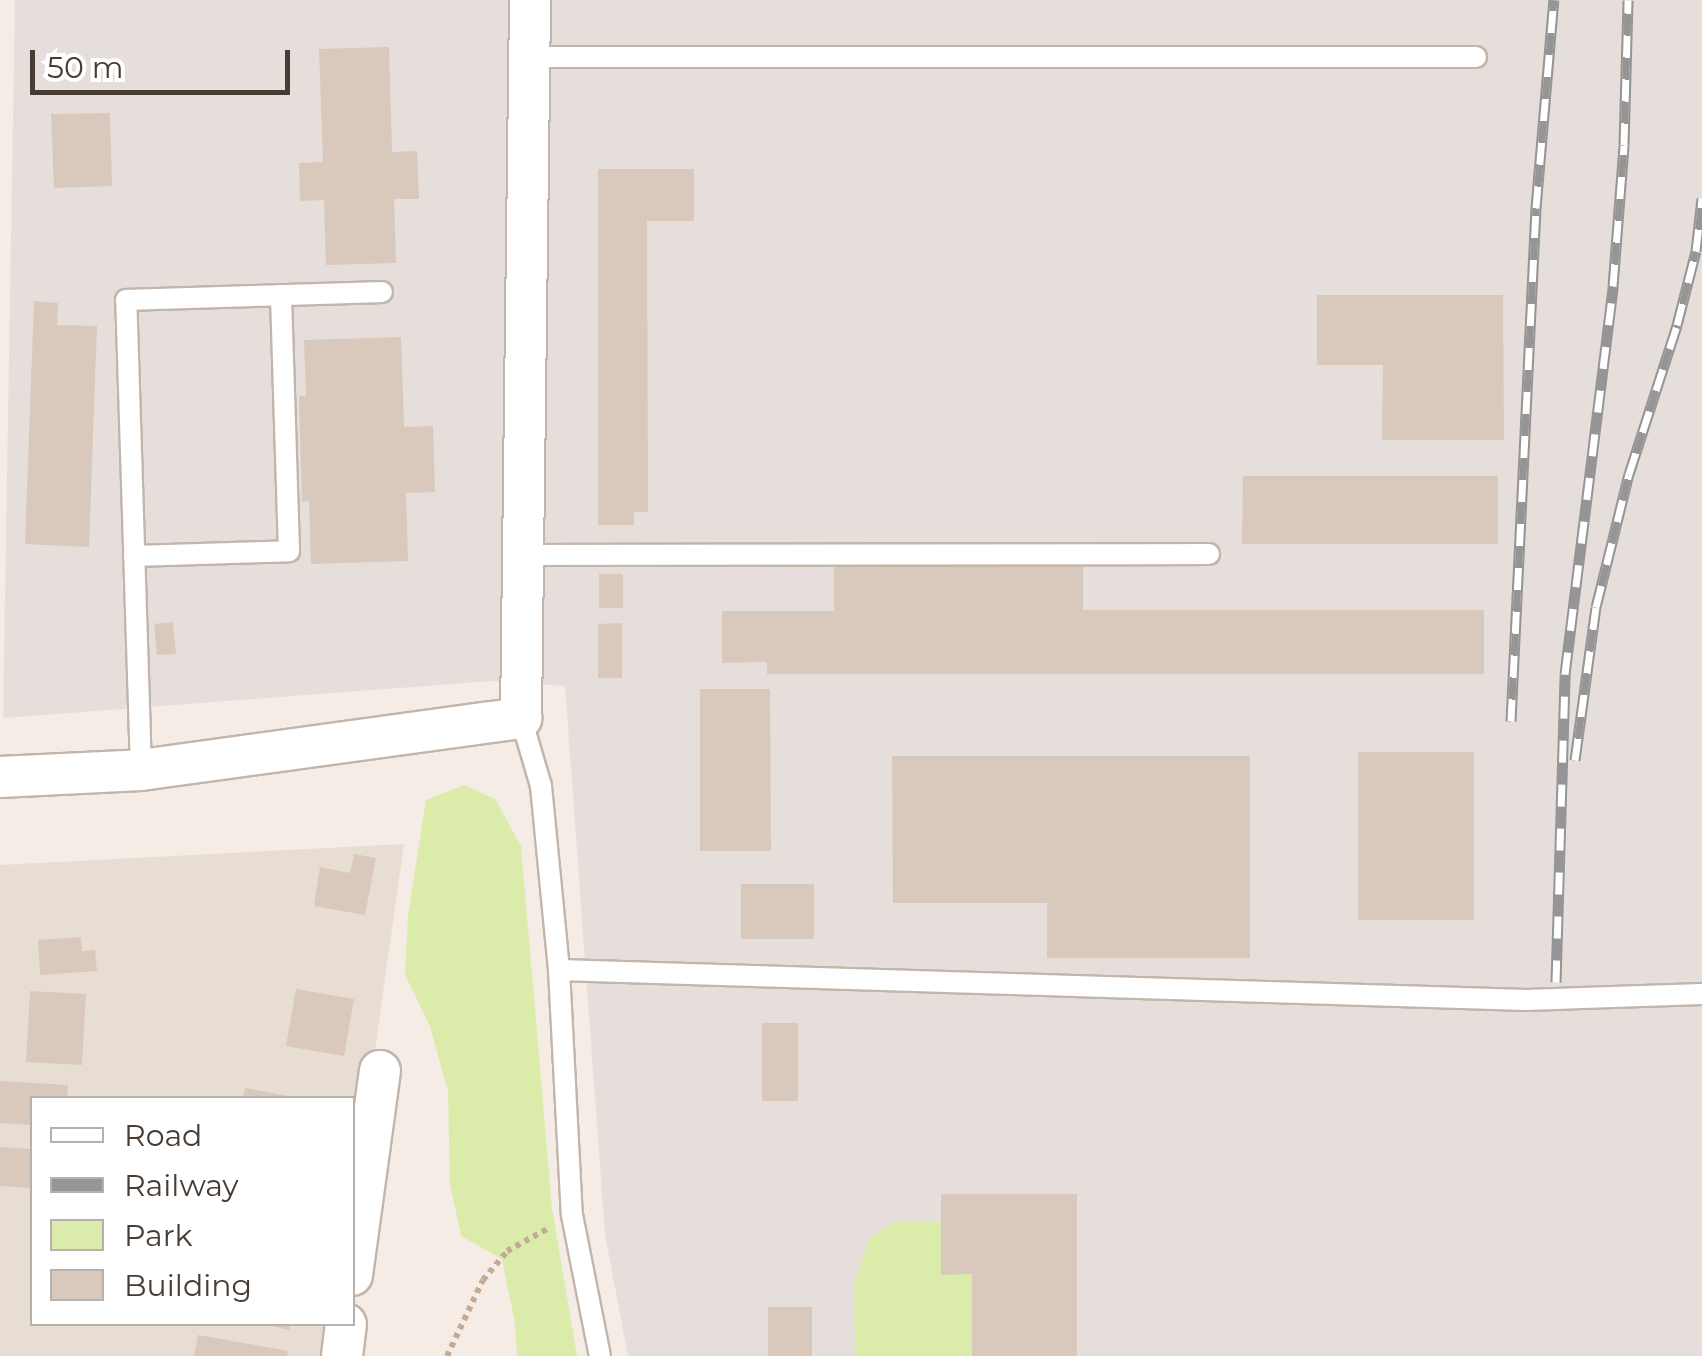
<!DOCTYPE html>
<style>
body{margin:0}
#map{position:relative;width:1702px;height:1356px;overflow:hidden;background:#f4ece5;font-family:Montserrat,sans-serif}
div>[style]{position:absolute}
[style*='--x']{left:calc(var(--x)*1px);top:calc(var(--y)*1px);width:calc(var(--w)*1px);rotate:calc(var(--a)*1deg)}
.residential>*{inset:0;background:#e8ddd2}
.industrial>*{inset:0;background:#e6deda}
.green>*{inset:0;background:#dbecaa}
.building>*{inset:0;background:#d9c8bc}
.path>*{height:6px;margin-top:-3px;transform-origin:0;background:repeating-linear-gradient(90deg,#c3ab96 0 5px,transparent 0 10px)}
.roads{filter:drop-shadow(2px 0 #c3b5a9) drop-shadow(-2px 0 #c3b5a9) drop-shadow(0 2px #c3b5a9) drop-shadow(0 -2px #c3b5a9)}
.lane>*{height:20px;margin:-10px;padding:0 10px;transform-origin:10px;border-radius:10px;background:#fff}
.street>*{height:40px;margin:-20px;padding:0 20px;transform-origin:20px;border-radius:20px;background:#fff}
.rail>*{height:11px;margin-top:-5.5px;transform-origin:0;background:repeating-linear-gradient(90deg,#fff 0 22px,#959595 0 44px);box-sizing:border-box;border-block:2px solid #959595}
span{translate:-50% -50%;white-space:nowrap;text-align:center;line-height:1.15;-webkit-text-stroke:8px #fff;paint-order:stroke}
.legend{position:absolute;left:30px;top:1096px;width:325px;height:230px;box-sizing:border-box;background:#fff;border:2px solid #b5b1ae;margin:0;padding:12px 18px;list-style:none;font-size:30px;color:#473c34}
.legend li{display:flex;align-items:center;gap:20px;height:50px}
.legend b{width:50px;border:2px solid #b5b1ae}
.scale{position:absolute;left:30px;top:50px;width:260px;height:45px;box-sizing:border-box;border:5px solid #473c34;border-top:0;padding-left:12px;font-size:30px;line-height:35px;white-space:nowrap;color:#473c34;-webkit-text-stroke:8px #fff;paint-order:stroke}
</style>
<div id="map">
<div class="residential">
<i style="clip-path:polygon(404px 844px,353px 1206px,352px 1098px,32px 1098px,32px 1324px,336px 1324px,331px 1356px,0 1356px,0 865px)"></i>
</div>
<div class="industrial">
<i style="clip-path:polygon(15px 0,1702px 0,1702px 1356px,628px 1356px,605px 1235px,565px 686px,491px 681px,3px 718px)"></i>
</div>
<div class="green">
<i style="clip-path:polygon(464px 785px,495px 799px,521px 846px,552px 1208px,577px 1356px,517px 1356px,515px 1323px,502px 1259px,461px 1236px,450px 1183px,448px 1092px,430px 1026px,405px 975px,408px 915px,426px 800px)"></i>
<i style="clip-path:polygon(895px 1221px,941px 1222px,941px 1274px,972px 1274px,972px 1356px,855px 1356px,854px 1284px,869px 1239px)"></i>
</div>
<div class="building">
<i style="clip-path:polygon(389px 47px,392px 152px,417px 151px,419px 199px,394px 199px,396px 263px,326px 265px,324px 200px,300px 201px,299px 163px,323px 162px,319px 49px)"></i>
<i style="clip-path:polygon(110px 113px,112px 186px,54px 188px,51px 114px)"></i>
<i style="clip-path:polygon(598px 169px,694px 169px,694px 221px,647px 221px,648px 512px,634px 512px,634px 525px,598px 525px)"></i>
<i style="clip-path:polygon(1317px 295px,1503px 295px,1504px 440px,1382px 440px,1383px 365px,1317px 365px)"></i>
<i style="clip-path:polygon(34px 301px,58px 303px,57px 325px,97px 326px,89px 547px,25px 544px)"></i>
<i style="clip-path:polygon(401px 337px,404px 427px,433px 426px,435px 492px,406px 493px,408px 561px,311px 564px,309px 501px,302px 502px,299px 396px,306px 396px,304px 340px)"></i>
<i style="clip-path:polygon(1243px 476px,1498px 476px,1498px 544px,1242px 544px)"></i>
<i style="clip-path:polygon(1083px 566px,1083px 610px,1484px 610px,1484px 674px,767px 674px,767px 662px,722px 663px,722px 611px,834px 611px,834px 567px)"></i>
<i style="clip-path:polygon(599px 574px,623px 574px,623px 608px,599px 608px)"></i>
<i style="clip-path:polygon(173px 622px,176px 654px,157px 655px,154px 624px)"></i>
<i style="clip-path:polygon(622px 623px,622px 678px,598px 678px,598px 624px)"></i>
<i style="clip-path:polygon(700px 689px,770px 689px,771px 851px,700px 851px)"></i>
<i style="clip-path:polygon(1358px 752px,1474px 752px,1474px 920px,1358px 920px)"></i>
<i style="clip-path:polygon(892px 756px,1250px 756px,1250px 958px,1047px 958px,1047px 903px,893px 903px)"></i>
<i style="clip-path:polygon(354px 854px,376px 858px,365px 915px,314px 906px,320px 867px,350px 873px)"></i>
<i style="clip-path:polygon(741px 884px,814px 884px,814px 939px,741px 939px)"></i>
<i style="clip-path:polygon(81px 937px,82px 951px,95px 950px,97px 971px,40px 975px,38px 940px)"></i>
<i style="clip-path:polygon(296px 989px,354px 999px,344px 1056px,286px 1046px)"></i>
<i style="clip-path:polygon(30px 991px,86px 994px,82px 1065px,26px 1062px)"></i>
<i style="clip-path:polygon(762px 1023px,798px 1023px,798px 1101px,762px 1101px)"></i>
<i style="clip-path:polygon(0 1081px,68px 1085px,67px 1098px,32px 1098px,32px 1125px,0 1123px)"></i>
<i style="clip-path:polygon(245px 1088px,294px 1097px,294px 1098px,243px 1098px)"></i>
<i style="clip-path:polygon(0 1147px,32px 1149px,32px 1188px,0 1186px)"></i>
<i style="clip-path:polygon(941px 1194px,1077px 1194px,1077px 1356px,972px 1356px,972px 1274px,941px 1275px)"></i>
<i style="clip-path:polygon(768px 1307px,812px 1307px,812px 1356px,768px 1356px)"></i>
<i style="clip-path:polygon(264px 1324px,290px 1324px,289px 1330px)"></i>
<i style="clip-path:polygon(198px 1335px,288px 1351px,287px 1356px,194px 1356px)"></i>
</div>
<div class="path">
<i style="--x:447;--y:1356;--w:84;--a:-64.7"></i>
<i style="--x:483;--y:1280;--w:38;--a:-50"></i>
<i style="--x:507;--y:1251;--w:48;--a:-28.7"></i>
</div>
<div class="roads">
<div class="lane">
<i style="--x:529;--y:57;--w:947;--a:0"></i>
<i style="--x:523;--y:555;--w:686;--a:-0.08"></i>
<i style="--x:134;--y:556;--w:155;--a:-1.8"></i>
<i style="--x:289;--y:551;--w:256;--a:-91.8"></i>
<i style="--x:521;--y:718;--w:71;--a:73.6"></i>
<i style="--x:541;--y:786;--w:185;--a:84.4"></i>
<i style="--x:559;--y:970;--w:245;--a:87"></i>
<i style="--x:572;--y:1215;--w:144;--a:78.8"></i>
<i style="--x:141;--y:770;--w:470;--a:-91.8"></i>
<i style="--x:126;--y:300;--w:256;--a:-1.8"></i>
<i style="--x:559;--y:970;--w:968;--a:1.78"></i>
<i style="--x:1527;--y:1000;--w:175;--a:-2"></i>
</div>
<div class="street">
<i style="--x:0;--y:777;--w:141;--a:-2.8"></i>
<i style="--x:141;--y:770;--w:384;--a:-7.8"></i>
<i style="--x:521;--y:718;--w:718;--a:-89.28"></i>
<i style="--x:352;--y:1275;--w:206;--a:-82.2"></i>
<i style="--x:342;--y:1356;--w:32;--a:-83"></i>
</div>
</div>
<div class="rail">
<i style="--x:1511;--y:721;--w:514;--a:-87.21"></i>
<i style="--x:1536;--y:208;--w:209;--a:-85.1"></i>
<i style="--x:1575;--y:760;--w:154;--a:-82.2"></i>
<i style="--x:1596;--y:607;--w:137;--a:-76.1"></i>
<i style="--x:1629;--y:474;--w:157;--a:-72.1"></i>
<i style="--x:1677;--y:325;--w:76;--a:-75.6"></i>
<i style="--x:1696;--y:251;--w:53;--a:-83.5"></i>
<i style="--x:1556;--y:982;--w:308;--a:-88.3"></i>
<i style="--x:1565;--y:674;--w:391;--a:-82.9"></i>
<i style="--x:1613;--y:286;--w:141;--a:-85.5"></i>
<i style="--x:1624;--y:145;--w:145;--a:-88.4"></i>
</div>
<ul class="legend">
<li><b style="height:12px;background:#fff"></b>Road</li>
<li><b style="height:12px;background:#959595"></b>Railway</li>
<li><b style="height:28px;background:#dbecaa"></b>Park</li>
<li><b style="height:28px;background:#d9c8bc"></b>Building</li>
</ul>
<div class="scale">50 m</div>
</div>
